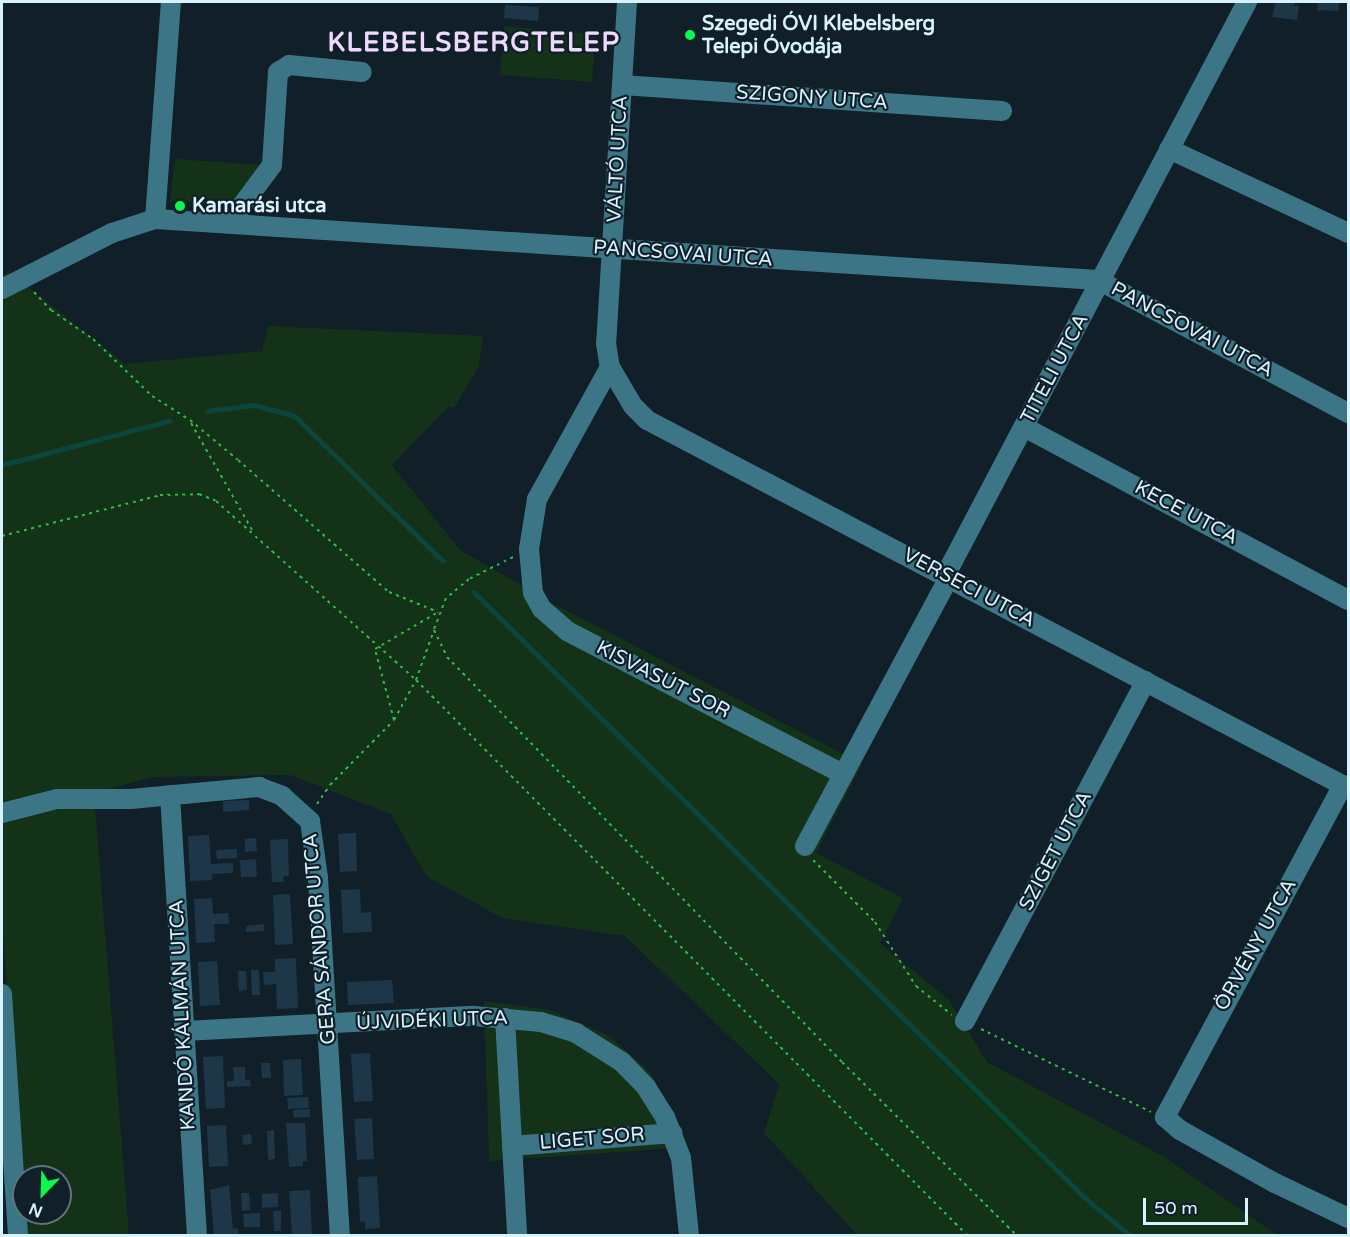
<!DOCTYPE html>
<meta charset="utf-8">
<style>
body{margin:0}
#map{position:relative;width:1350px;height:1237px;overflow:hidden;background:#101f28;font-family:"Varela Round",sans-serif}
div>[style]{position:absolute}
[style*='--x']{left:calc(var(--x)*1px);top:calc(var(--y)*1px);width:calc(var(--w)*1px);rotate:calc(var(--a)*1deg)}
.green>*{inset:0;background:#133218}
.stream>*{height:4.5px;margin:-2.25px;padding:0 2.25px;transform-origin:2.25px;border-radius:2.25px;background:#0b463c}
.building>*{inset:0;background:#1d3749}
.path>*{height:2px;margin-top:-1px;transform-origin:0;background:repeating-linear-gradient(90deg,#32b844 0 3px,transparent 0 7.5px)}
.minor>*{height:20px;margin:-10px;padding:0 10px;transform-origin:10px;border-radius:10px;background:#3c7586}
.dots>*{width:16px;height:16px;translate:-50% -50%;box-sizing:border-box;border:3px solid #101f28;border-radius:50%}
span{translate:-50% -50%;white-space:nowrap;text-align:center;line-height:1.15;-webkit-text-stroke:4.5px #101f28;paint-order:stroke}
.poi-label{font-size:20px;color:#d8f2fe;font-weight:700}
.left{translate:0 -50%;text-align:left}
.street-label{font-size:20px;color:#d8f2fe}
.district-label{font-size:26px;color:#eedafe;font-weight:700;letter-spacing:1.5px}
.frame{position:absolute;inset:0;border:3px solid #d8f2fe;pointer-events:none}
.north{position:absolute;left:12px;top:1165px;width:60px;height:60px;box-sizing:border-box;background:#101f28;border:2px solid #60737e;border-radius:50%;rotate:203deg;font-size:16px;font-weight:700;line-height:24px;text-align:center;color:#d8f2fe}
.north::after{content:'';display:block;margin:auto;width:21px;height:27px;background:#07fb4f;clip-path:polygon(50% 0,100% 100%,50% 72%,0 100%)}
.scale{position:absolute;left:1143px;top:1198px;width:105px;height:27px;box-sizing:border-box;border:3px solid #d8f2fe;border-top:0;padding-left:8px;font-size:18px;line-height:21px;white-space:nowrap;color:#d8f2fe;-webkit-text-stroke:4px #101f28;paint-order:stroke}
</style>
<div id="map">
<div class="green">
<i style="clip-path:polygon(504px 26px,596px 34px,592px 82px,500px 75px)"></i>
<i style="clip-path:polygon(175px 159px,265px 165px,233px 206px,170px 201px)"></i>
<i style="clip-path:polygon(evenodd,9px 272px,125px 364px,262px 351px,268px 326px,483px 336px,479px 366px,454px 408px,448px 407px,392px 465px,460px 550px,552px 603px,862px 764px,816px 853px,903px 898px,880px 943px,949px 1000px,987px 1062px,1163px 1156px,1277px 1235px,857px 1235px,764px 1133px,779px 1084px,625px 936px,502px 918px,426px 876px,391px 814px,290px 775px,153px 777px,94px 793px,129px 1235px,25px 1235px,2px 919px,2px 276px,9px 272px,24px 1177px,60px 1177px,60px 1213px,24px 1213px,24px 1177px)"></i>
<i style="clip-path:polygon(484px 1001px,550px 1010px,608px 1035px,649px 1071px,689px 1147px,489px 1161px)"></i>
</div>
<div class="stream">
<i style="--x:207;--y:411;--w:47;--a:-7.3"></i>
<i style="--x:254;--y:405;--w:42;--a:15"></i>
<i style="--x:295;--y:416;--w:207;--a:44.4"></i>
<i style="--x:2;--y:465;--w:173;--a:-14.8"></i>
<i style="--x:474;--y:592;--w:859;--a:44.76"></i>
<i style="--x:1084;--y:1197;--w:61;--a:39.7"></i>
</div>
<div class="building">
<i style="clip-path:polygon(1276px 2px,1295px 2px,1294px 6px,1299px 6px,1297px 20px,1272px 17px)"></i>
<i style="clip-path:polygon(1318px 2px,1339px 2px,1338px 11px,1317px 10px)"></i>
<i style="clip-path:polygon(505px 5px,539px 7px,538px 21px,504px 18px)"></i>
<i style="clip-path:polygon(249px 800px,249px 810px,223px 812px,223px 801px)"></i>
<i style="clip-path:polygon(356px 833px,357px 871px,340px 872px,338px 834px)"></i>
<i style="clip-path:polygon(209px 835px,211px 864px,233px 863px,233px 873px,212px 874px,212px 880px,190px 881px,188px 836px)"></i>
<i style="clip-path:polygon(256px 838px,257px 851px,245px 852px,245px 839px)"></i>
<i style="clip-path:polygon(288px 839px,289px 876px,283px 876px,284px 882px,272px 882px,270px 840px)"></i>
<i style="clip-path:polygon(237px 849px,237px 858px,217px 859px,216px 850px)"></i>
<i style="clip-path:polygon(256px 859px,257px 877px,241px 877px,240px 860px)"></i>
<i style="clip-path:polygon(360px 889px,361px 913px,371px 912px,372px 932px,343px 933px,341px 890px)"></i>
<i style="clip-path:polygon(290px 894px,293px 944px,275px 945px,273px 895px)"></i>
<i style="clip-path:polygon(212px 898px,213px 914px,228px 913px,229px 924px,214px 924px,215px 942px,196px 943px,194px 899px)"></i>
<i style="clip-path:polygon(264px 924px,264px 931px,246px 932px,246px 926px)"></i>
<i style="clip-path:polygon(296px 958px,298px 1008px,277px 1009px,276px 984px,264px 985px,263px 972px,275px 972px,275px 959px)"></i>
<i style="clip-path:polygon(217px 961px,220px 1005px,200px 1006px,198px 962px)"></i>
<i style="clip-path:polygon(251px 970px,259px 970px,260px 995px,252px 995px)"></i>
<i style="clip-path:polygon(238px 971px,246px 971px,247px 990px,239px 991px)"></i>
<i style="clip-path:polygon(392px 980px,394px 1003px,348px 1005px,347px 982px)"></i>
<i style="clip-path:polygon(370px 1053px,373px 1101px,354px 1102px,351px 1054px)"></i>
<i style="clip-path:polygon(223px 1056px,225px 1108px,206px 1109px,203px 1057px)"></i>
<i style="clip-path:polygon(301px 1059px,303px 1095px,284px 1096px,283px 1060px)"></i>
<i style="clip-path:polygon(261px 1063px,270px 1063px,271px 1078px,262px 1078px)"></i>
<i style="clip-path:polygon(233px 1067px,245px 1067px,245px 1080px,250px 1080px,251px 1086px,227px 1087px,227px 1081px,234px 1081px)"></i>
<i style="clip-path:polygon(308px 1097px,309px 1108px,288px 1109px,287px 1098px)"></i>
<i style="clip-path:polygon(310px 1109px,310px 1117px,294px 1118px,293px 1110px)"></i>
<i style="clip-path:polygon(372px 1118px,374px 1159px,357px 1160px,354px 1119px)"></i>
<i style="clip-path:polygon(286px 1123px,305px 1123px,307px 1161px,303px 1161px,303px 1166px,289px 1167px)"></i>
<i style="clip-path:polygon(226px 1125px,228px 1166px,209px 1167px,207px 1126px)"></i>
<i style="clip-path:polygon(274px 1130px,275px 1159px,268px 1160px,267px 1131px)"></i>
<i style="clip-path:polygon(251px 1134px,252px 1144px,243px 1145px,242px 1135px)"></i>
<i style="clip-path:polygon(377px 1176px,380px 1228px,365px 1229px,365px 1221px,360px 1222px,358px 1177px)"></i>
<i style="clip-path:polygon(229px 1185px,233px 1229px,238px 1228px,238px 1236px,214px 1236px,210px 1190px)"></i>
<i style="clip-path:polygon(310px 1190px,312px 1234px,292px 1235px,289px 1191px)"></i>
<i style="clip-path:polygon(241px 1193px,249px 1193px,250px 1210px,242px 1211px)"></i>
<i style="clip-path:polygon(278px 1193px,278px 1207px,262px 1208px,262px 1194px)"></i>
<i style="clip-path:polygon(281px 1210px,281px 1231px,274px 1231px,273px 1211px)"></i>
<i style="clip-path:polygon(260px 1213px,260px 1227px,244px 1227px,243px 1214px)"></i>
</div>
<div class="path">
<i style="--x:34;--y:292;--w:25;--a:47"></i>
<i style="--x:51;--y:310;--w:51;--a:34.6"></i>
<i style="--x:93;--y:339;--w:82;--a:44"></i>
<i style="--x:152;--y:396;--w:45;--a:32.3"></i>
<i style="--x:190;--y:420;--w:62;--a:39.8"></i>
<i style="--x:238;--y:460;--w:201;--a:41.2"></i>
<i style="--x:389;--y:592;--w:53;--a:22.2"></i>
<i style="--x:191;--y:423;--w:123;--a:60.3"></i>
<i style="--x:2;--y:536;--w:163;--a:-14.5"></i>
<i style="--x:160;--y:495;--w:39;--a:-1"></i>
<i style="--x:199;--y:494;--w:18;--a:22"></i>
<i style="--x:216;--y:501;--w:268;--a:41.8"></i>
<i style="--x:416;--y:680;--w:783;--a:45.21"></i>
<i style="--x:513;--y:557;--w:49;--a:153.4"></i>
<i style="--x:469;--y:579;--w:30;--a:140"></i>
<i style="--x:446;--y:598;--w:34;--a:111"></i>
<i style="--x:434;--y:630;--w:30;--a:64"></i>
<i style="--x:447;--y:657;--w:566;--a:45.72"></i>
<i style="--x:842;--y:1062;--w:247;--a:44.8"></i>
<i style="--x:394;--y:720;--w:46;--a:-61.2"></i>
<i style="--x:416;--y:680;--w:53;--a:-70.2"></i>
<i style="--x:317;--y:804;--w:23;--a:-56"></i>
<i style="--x:330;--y:785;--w:91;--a:-45.4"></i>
<i style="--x:394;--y:720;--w:73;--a:-105"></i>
<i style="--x:375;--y:649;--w:73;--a:-30.4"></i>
<i style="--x:813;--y:860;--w:88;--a:45"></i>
<i style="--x:875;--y:922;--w:76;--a:57.4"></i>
<i style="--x:916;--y:986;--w:46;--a:38.9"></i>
<i style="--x:981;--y:1029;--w:189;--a:26"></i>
</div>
<div class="minor">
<i style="--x:627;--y:2;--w:342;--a:93.5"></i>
<i style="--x:606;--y:343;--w:24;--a:81"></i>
<i style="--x:610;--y:367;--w:45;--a:59.5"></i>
<i style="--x:633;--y:406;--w:20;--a:45"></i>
<i style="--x:647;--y:420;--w:792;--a:27.7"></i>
<i style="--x:622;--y:85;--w:381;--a:3.9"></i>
<i style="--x:1169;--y:149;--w:198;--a:25.1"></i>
<i style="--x:155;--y:219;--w:218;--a:-85.8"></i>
<i style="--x:229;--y:223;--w:72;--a:-53.4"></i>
<i style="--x:272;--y:165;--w:93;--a:-86.3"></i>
<i style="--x:278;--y:72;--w:13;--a:-32"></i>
<i style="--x:289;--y:65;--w:73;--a:5.5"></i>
<i style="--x:2;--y:289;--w:123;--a:-27"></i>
<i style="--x:112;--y:233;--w:45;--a:-18"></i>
<i style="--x:155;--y:219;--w:945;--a:3.7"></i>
<i style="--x:1098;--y:280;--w:283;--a:28"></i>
<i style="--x:610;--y:367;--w:151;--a:118.9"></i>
<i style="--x:537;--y:499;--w:51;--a:99.1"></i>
<i style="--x:529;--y:549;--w:44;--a:84.8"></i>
<i style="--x:533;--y:593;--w:18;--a:61"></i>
<i style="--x:542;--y:609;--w:33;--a:41"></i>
<i style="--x:567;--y:631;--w:311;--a:27.4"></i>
<i style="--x:1024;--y:427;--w:367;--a:28.1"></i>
<i style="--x:945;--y:576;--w:649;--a:-62.25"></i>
<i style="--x:1343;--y:785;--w:377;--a:118.2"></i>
<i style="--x:1165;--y:1117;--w:20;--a:41"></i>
<i style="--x:1180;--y:1130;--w:109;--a:29.2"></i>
<i style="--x:1275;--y:1183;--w:81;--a:25.6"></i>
<i style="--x:170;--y:795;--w:442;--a:86.5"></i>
<i style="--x:2;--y:813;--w:57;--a:-14.3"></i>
<i style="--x:57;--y:799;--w:74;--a:0"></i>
<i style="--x:131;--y:799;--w:129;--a:-5.4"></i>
<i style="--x:259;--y:787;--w:25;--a:21"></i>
<i style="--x:282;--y:796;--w:38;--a:42"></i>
<i style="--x:310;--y:821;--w:58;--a:82"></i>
<i style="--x:318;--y:878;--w:359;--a:86.5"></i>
<i style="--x:805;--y:846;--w:304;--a:-61.8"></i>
<i style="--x:2;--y:994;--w:243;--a:86.2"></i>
<i style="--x:505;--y:1018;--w:218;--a:86.8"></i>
<i style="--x:965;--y:1021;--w:385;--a:-62"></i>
<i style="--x:184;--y:1031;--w:290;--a:-3"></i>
<i style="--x:474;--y:1016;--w:67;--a:5.1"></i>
<i style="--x:541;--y:1022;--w:37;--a:17"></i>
<i style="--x:576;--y:1033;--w:54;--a:32.2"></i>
<i style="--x:622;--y:1062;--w:35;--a:46"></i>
<i style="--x:646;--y:1087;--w:36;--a:58"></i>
<i style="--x:665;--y:1117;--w:44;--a:68.7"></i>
<i style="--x:681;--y:1158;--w:78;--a:84.1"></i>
<i style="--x:512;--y:1146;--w:161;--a:-4.6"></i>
</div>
<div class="dots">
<i style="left:690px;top:35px;background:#07fb4f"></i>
<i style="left:180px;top:206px;background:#07fb4f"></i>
</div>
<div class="poi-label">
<span class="left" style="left:702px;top:36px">Szegedi ÓVI Klebelsberg<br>Telepi Óvodája</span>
<span class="left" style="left:192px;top:206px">Kamarási utca</span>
</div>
<div class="street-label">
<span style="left:812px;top:98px;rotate:4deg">SZIGONY UTCA</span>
<span style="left:618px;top:159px;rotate:-87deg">VÁLTÓ UTCA</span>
<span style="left:683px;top:254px;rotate:4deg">PANCSOVAI UTCA</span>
<span style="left:1192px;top:330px;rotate:28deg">PANCSOVAI UTCA</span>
<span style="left:1055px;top:369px;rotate:-62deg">TITELI UTCA</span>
<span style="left:1186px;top:513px;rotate:28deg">KECE UTCA</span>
<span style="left:969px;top:588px;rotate:28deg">VERSECI UTCA</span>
<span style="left:663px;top:680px;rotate:27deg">KISVASÚT SOR</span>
<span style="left:1056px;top:851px;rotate:-62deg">SZIGET UTCA</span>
<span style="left:320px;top:939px;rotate:-95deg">GERA SÁNDOR UTCA</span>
<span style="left:1256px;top:945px;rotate:-61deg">ÖRVÉNY UTCA</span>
<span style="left:183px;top:1015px;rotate:-93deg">KANDÓ KÁLMÁN UTCA</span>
<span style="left:432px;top:1021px;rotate:-2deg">ÚJVIDÉKI UTCA</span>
<span style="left:592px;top:1139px;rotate:-5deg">LIGET SOR</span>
</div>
<div class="district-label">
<span style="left:474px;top:43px">KLEBELSBERGTELEP</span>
</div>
<div class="frame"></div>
<div class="north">N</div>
<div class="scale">50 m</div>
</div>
